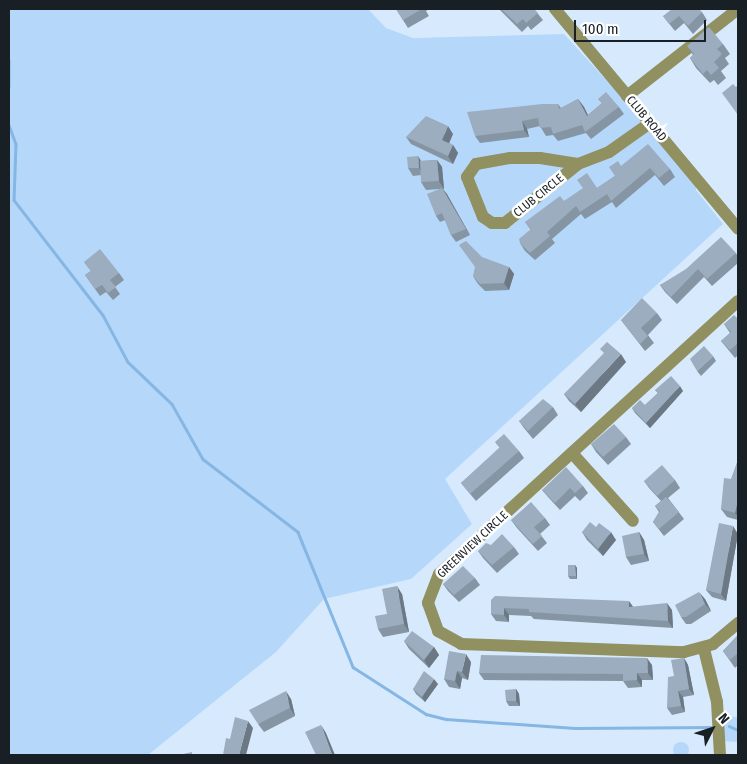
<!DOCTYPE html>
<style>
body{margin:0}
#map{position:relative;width:747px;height:764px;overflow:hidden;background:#d7eafd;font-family:"Fira Sans Condensed",sans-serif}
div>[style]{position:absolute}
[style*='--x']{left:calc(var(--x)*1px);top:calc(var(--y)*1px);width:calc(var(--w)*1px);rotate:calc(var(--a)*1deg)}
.green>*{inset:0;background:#b5d8fa}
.round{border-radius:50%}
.stream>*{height:2.5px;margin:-1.25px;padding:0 1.25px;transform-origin:1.25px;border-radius:1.25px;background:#86b6e3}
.minor>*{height:12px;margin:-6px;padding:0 6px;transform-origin:6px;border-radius:6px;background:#909061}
.wall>*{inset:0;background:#8595a3}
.shaded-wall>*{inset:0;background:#6c7985}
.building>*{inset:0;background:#9badbe}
span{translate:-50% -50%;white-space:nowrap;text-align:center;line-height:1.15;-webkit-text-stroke:5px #fff;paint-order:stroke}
.street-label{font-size:12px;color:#181f25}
.frame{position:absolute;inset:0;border:10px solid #181f25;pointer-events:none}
.north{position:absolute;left:687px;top:704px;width:50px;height:50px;-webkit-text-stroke:4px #fff;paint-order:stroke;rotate:49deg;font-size:14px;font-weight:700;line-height:20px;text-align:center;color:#181f25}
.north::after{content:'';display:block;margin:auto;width:18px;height:22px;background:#181f25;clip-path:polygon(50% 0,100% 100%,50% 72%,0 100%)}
.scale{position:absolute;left:574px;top:20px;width:132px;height:22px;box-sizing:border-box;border:2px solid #181f25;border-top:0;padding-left:6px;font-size:15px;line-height:18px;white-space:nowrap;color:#181f25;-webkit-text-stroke:4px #fff;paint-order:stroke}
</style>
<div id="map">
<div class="green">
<i style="clip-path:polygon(9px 9px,368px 9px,386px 28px,413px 38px,564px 34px,696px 178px,696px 190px,723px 224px,445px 479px,472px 524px,411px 579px,324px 599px,276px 652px,148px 755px,9px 755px)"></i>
<i style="clip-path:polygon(719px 716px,738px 717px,738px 742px,720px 741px)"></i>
<i class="round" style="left:673px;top:742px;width:16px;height:16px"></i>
</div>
<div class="stream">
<i style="--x:9;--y:60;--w:26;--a:90"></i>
<i style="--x:9;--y:125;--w:20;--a:70"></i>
<i style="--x:16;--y:144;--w:56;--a:92"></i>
<i style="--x:14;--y:200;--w:145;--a:52.3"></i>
<i style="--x:103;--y:315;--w:53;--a:62"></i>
<i style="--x:128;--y:362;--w:61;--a:43.7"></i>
<i style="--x:172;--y:404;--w:63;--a:60.6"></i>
<i style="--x:203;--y:459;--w:120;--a:37.5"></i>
<i style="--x:298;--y:532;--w:146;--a:67.8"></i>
<i style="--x:353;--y:667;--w:87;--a:32.8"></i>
<i style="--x:426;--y:714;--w:21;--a:14"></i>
<i style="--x:446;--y:719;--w:129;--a:4"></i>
<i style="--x:575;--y:728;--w:139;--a:-0.4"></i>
<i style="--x:729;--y:726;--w:10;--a:24"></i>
</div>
<div class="minor">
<i style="--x:555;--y:9;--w:286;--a:50.2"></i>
<i style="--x:627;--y:96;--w:141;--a:-38.1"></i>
<i style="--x:510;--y:158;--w:30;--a:0"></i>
<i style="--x:540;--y:158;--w:38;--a:9"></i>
<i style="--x:578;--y:164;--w:94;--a:141.1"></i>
<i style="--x:505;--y:223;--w:13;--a:180"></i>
<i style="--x:492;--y:223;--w:11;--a:-146"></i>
<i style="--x:483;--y:217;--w:43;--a:-111.8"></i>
<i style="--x:467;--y:177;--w:16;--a:-55"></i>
<i style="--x:476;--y:164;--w:35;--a:-10"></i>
<i style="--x:578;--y:164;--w:33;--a:-21"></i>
<i style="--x:609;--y:152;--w:50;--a:-35.3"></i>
<i style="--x:738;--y:301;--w:405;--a:137.6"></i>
<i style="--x:439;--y:574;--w:31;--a:111"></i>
<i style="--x:428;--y:603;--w:30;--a:70"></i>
<i style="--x:438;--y:631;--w:26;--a:29"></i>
<i style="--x:461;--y:644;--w:223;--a:2.1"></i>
<i style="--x:684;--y:652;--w:30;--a:-15"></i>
<i style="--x:713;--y:644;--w:33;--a:-40"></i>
<i style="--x:572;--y:453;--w:91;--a:48.1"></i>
<i style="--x:704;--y:649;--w:55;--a:76.2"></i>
<i style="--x:717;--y:702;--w:53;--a:86.8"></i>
</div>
<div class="wall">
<i style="clip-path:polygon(396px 9px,429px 9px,426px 11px,429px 16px,408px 28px)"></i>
<i style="clip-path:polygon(499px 9px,534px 9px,543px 20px,531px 30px,528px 26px,522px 32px)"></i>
<i style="clip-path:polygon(702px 12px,707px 20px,693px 34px,684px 23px,675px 31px,663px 16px)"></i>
<i style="clip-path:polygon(723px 44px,730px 54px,725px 58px,729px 64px,721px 71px,726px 78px,718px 85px,714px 80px,710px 83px,696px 68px,690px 58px,693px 55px,687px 46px)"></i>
<i style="clip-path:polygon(578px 99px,584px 107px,588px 115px,602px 103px,598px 99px,619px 107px,624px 114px,591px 139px,586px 133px,558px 141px,553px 135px,546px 136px,540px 126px,527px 129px,529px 137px,480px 143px,475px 136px,558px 104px,561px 108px)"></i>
<i style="clip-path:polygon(453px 134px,449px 143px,453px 145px,458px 153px,453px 164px,411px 144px,406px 137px)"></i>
<i style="clip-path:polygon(437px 160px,442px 167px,444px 189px,443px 189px,470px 235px,456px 242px,451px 235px,445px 220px,440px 222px,436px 216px,440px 189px,426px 190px,421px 182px,421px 175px,413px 176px,408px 168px,421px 161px)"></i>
<i style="clip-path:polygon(621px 166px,670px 169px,675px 177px,664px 186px,655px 175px,616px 208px,612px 202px,585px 219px,581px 214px,552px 239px,555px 243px,535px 260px,525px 251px,520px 243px,531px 230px,525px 222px,564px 201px,597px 188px,615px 176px)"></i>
<i style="clip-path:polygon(736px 253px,738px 257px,738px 263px,712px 286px,704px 277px,677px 304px,665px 292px,660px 285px)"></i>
<i style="clip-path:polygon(84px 262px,119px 273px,124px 280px,115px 287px,120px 294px,113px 300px,106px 292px,100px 296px,85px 275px,91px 271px)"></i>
<i style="clip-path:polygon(509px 267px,514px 274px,509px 290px,485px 291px,478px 284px,473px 276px)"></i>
<i style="clip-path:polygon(657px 313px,662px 320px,648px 335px,654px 343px,645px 351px,621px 320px)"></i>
<i style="clip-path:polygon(738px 319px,738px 355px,735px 358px,721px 341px,730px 333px,724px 324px)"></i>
<i style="clip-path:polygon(713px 356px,716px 361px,701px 376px,697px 371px)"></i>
<i style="clip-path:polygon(626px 362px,581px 412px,569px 401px,564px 394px)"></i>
<i style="clip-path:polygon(655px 390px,683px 391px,650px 428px,635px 413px,632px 408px,645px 405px,658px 393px)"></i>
<i style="clip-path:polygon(553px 407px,558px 415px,533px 439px,524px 428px,519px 421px)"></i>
<i style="clip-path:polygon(626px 437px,631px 444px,608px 465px,596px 452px,591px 444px)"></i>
<i style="clip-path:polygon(495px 442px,519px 451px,524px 458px,476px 501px,461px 483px,500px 448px)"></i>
<i style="clip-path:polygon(738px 460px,738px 520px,727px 517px,721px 509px)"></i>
<i style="clip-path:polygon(675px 480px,680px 488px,668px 498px,684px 519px,664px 536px,653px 522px,659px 512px,655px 506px,661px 501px,649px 488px,644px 481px)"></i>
<i style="clip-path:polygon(583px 486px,588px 493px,580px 501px,575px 496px,560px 510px,548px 497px,542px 490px)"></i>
<i style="clip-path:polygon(545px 518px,550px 525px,540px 534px,547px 543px,538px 551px,517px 528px,511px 520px)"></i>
<i style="clip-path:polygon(596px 527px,616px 540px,603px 556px,587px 540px,582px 532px)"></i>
<i style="clip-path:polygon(639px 532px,644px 540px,649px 561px,631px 565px,626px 557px)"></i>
<i style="clip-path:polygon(738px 534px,726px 601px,712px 597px,706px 590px)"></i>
<i style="clip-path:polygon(514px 547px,519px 554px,497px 573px,483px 558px,478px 551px)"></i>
<i style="clip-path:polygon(575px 565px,577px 568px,577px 579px,570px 579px,568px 576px)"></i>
<i style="clip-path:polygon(475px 578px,480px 585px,459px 602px,448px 591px,443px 584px)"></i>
<i style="clip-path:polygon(402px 594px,409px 632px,383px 637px,378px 629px,387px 614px)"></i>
<i style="clip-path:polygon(705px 599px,711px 611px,691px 624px,686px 624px,681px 617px)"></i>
<i style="clip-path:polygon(491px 600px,633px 607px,672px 610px,673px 628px,534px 619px,531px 616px,509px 615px,509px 622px,496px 621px,491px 614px)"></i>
<i style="clip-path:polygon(738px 635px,738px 665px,735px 668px,723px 651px)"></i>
<i style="clip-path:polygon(404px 641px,434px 647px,439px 655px,429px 668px,409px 649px)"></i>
<i style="clip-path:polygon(684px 658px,688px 665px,694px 695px,683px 697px,685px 712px,672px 715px,667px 708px,674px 676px)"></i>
<i style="clip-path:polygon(471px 662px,468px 680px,462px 678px,460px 689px,449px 687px,444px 679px)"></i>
<i style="clip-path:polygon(652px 665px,653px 680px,642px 680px,642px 687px,628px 688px,623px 681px,484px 680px,479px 673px)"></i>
<i style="clip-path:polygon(438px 684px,425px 702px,416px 694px,413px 689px)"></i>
<i style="clip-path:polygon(516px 689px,519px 694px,520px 706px,509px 706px,506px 701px)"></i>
<i style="clip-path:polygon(291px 699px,295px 716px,264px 732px,258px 724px)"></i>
</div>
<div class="shaded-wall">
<i style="clip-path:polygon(578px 99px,584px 107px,592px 124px,587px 116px)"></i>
<i style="clip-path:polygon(522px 121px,527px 129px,529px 137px,524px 130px)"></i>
<i style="clip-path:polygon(448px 126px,453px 134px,447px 148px,442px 140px)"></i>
<i style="clip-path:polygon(453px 145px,458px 153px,453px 164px,448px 156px)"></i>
<i style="clip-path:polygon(418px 156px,423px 164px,424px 175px,419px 168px)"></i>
<i style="clip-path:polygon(437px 160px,442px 167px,444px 189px,439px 181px)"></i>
<i style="clip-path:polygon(442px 188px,447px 194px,470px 235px,466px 229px)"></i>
<i style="clip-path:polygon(509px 267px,514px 274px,509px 290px,504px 283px)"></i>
<i style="clip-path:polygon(621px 354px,626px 362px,581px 412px,575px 404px)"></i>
<i style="clip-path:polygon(680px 386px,683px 391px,650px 428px,646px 423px)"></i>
<i style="clip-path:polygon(738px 500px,738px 517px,735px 513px)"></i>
<i style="clip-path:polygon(733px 526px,738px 534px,726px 601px,721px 594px)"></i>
<i style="clip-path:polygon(611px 532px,616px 540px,603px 556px,598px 549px)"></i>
<i style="clip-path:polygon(639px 532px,644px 540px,649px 561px,644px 554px)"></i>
<i style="clip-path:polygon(575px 565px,577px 568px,577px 579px,576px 576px)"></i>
<i style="clip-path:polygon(397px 586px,402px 594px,409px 632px,404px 624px)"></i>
<i style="clip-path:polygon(699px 592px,705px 599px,711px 611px,705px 604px)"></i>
<i style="clip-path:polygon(629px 601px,634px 608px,629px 607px)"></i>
<i style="clip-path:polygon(667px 603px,672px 610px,673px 628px,668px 621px)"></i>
<i style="clip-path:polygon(504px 608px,509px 615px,509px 622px,504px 615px)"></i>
<i style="clip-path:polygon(434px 647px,439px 655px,429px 668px,424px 660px)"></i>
<i style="clip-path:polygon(466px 654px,471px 662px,468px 680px,462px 672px)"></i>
<i style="clip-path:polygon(647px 658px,652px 665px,653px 680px,648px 673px)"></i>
<i style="clip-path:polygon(684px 658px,688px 665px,694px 695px,689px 689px)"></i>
<i style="clip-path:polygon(457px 671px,462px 678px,460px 689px,455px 681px)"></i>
<i style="clip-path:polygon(637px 673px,642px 680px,642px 687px,637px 680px)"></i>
<i style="clip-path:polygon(434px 679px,438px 684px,425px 702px,422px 697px)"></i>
<i style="clip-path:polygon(516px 689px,519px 694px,520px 706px,516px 701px)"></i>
<i style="clip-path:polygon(286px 691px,291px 699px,295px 716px,290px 708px)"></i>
<i style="clip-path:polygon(678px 691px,683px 697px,685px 712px,681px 706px)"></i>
<i style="clip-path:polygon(248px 721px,253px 728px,246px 755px,239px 755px)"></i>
<i style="clip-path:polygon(321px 725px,326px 733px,335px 755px,332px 755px)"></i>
</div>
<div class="building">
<i style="clip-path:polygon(396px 9px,422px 9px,403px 20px)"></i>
<i style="clip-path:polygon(501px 9px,534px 9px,538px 13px,526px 23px,523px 19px,517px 24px)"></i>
<i style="clip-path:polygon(672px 9px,699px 9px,702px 12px,688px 26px,679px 16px,669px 24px,663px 16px)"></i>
<i style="clip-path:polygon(709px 27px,723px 44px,717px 49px,722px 54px,714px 62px,719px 68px,711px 75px,707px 70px,703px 74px,690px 58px,694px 54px,687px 46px)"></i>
<i style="clip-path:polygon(733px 84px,736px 87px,738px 85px,738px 115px,722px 93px)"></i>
<i style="clip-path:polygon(606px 92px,619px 107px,585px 132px,582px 125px,553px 134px,551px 127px,540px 128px,538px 118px,522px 121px,524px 130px,475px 136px,467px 112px,542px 104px,558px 104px,559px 109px,578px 99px,587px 116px,602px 103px,598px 99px)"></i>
<i style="clip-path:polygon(426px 116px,448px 126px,442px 140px,453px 145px,448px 156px,406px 137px)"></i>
<i style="clip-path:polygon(648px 144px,670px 169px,659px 178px,650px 168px,611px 201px,607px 194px,580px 212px,576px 206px,547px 232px,550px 236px,530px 253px,520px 243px,519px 239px,531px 229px,525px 222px,560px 196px,564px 201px,583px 188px,577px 180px,587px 173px,597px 188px,615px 176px,609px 167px,618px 161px,621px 166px)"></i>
<i style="clip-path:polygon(418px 156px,419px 168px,408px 168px,407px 157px)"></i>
<i style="clip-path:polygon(437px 160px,439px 181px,421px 182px,420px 161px)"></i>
<i style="clip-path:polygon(442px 188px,466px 229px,451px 235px,442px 213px,436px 216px,427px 194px)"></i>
<i style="clip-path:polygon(721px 237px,736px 253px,707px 279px,698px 269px,671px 297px,660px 285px,686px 269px)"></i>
<i style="clip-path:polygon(466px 241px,482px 257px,509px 267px,504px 283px,480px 284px,473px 276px,475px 267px,459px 245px)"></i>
<i style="clip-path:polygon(100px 249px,119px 273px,110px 280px,116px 287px,108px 293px,102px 285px,95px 289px,85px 275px,91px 271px,84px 262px)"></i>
<i style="clip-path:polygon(642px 298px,657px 313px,641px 328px,648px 336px,640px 344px,621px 320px)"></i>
<i style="clip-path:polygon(734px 315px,738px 319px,738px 343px,730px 350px,721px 341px,731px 332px,724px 324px)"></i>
<i style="clip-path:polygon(607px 342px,621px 354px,575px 404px,564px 394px,604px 353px,600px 349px)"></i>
<i style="clip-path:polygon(704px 346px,713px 356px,697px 371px,690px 359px)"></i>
<i style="clip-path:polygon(671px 376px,680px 386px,646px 423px,632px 408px,640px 400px,645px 405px,658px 393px,655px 390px)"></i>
<i style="clip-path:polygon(543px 399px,553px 407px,528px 431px,519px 421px)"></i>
<i style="clip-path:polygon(614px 424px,626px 437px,603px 457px,591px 444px)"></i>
<i style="clip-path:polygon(504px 434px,519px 451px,470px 494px,461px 483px,500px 447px,495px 442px)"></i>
<i style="clip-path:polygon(738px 460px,738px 500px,735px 513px,721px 509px,724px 478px,731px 479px)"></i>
<i style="clip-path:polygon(662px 465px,675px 480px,657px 496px,644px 481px)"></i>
<i style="clip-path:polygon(566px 467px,583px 486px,575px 493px,570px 488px,555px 503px,542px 490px)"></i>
<i style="clip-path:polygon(666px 497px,679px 512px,659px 529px,653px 522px,660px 511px,655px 506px)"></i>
<i style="clip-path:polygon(531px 502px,545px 518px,534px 527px,542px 536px,533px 544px,511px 520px)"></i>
<i style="clip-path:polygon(590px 522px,596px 527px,599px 523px,611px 532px,598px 549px,582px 532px)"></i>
<i style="clip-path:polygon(719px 523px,733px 526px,721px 594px,706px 590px)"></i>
<i style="clip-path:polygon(639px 532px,644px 554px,626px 557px,622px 536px)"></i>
<i style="clip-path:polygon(502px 534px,514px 547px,492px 565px,478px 551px,486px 543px,491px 545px)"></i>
<i style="clip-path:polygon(568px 565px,575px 565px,576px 576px,568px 576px)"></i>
<i style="clip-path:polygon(463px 566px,475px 578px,454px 595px,443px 584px)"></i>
<i style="clip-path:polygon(397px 586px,404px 624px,378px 629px,375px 616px,387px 614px,382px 589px)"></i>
<i style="clip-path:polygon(699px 592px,705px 604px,686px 617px,681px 617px,675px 605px)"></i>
<i style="clip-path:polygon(495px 596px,629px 601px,629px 607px,667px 603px,668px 621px,529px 612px,529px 609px,504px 608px,504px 615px,491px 614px,491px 600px)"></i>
<i style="clip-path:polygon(412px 631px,434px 647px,424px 660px,404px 641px)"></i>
<i style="clip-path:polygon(738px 635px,738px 656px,737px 654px,730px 660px,723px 651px)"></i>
<i style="clip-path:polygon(449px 651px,466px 654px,462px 672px,457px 671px,455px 681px,444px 679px)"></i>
<i style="clip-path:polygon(481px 655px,647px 658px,648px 673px,637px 673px,637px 680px,623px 681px,623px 674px,479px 673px)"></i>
<i style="clip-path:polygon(684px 658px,689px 689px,678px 691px,681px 706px,667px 708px,668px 677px,674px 676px,671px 660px)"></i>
<i style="clip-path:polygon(424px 671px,434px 679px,422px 697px,413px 689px)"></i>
<i style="clip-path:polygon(516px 689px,516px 701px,506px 701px,505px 690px)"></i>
<i style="clip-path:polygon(286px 691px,290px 708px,258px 724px,249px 710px)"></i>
<i style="clip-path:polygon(235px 717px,248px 721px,239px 755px,223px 755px,226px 738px,230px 739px)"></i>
<i style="clip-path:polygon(321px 725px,332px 755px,320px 755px,320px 754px,316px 755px,305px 732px)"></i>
<i style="clip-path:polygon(192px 752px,192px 755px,179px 755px)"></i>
</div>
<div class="street-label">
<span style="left:646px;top:119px;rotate:50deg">CLUB ROAD</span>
<span style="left:539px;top:196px;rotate:-39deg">CLUB CIRCLE</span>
<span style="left:473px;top:545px;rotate:-43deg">GREENVIEW CIRCLE</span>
</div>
<div class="frame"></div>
<div class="north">N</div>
<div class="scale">100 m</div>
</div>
